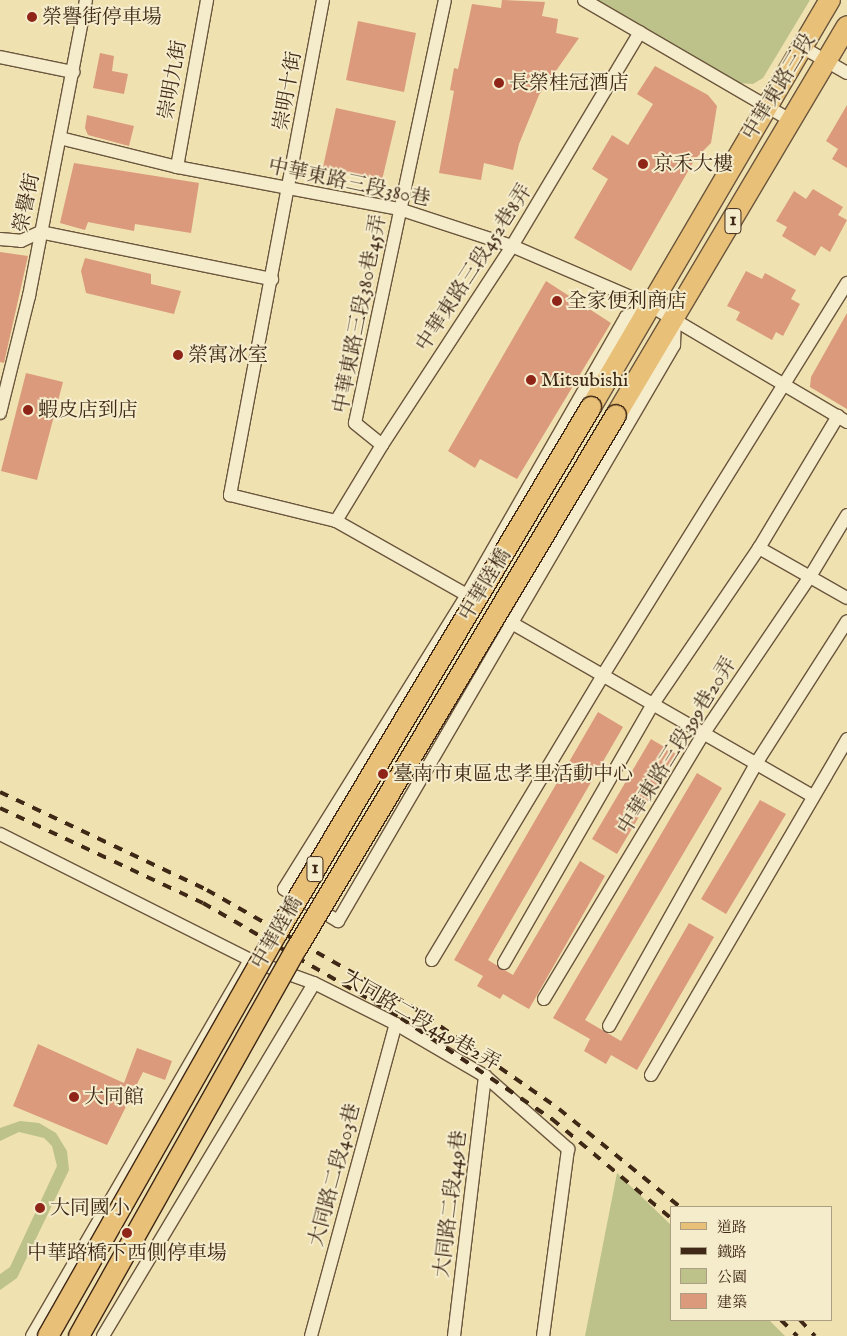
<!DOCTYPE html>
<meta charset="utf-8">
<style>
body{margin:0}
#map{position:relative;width:847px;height:1336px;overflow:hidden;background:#f0e1b1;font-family:"IM FELL English","Noto Serif TC",serif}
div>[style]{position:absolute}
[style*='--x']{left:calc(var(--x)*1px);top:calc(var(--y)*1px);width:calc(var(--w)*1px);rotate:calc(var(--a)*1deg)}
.green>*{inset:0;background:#bcc28a}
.building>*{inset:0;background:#da9a7b}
.roads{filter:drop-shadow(1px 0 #6b563d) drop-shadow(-1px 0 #6b563d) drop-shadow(0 1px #6b563d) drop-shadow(0 -1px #6b563d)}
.street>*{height:12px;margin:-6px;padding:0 6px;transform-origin:6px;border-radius:6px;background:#f5eccc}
.primary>*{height:20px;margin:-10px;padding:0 10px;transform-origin:10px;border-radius:10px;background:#e8c078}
.rail>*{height:4px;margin-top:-2px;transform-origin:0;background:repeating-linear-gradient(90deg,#3f2816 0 9px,transparent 0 18px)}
.bridges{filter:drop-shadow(1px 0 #3f2816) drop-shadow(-1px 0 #3f2816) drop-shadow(0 1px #3f2816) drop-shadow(0 -1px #3f2816)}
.primary-bridge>*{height:20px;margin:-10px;padding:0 10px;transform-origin:10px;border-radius:10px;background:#e8c078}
.dots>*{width:14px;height:14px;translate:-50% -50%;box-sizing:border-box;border:2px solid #f5eccc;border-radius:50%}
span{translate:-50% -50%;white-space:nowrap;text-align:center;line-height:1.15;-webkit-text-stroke:4px #f5eccc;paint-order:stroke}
.shield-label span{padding:1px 4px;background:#f5eccc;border:1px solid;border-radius:4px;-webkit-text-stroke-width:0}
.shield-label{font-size:19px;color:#3f2816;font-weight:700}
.poi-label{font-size:20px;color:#3f2816}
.left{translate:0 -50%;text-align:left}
.street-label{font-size:20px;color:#3f2816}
.legend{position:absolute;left:670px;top:1206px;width:162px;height:115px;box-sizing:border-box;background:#f5eccc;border:1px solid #ac9e83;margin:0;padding:6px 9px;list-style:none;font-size:15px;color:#3f2816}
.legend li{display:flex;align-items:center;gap:10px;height:25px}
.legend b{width:25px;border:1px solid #ac9e83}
</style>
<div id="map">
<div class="green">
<i style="clip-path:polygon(596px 0,810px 0,763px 78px,753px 84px,739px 83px)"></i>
<i style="clip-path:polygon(20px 1121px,39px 1123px,56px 1133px,67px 1151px,69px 1170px,17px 1278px,0 1290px,0 1274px,10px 1267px,57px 1166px,52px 1146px,44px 1138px,19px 1132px,0 1141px,0 1128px)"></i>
<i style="clip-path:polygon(617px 1173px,671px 1225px,671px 1320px,769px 1320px,785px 1336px,585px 1336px)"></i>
</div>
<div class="building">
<i style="clip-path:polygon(502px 0,545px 2px,542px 16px,558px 19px,556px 33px,579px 38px,539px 95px,519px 144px,513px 170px,484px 163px,481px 180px,439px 173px,454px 91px,450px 90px,454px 68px,458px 69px,472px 4px,501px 8px)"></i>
<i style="clip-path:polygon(358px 21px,416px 33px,404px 92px,346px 80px)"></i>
<i style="clip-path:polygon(100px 53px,114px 56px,112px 71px,128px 74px,124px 94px,93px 88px)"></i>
<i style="clip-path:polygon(655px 66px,708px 95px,717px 106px,711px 143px,695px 159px,631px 271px,574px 238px,608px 179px,592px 169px,612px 135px,628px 145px,653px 104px,637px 94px)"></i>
<i style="clip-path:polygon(847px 105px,847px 168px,832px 159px,838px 149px,826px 141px)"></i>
<i style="clip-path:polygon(336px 108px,396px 121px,382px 180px,323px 167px)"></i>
<i style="clip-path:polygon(87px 115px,134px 126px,129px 146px,88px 135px,85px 128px)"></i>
<i style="clip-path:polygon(74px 163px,199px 183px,191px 233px,135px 224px,134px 231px,88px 222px,85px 230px,60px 223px)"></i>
<i style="clip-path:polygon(813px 189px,843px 207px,838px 215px,847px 220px,830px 252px,821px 246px,815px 256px,782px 236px,787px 227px,776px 221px,794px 191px,806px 199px)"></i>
<i style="clip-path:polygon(0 252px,28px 256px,4px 363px,0 362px)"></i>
<i style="clip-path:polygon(85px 258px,151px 274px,151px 284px,181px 291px,174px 314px,86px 293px,81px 271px)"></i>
<i style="clip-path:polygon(746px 271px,762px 279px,765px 273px,796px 290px,791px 299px,800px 304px,783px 336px,776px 332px,772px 340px,736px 320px,740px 312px,727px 306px)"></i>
<i style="clip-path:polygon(546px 281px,611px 323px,517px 479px,480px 459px,475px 468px,448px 451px)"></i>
<i style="clip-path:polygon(847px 313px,847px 409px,810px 387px,811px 377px)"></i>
<i style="clip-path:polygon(26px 373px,63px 382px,37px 480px,1px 471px)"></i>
<i style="clip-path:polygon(598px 712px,623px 727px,488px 960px,513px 975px,580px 861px,605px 876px,529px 1009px,503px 994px,500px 999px,477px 986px,483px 976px,454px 960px)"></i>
<i style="clip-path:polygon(651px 739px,676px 754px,617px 854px,592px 839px)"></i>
<i style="clip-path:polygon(697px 773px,722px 788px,585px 1020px,621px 1041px,689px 923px,714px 937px,637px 1070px,611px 1055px,606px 1064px,584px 1051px,590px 1039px,553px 1018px)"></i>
<i style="clip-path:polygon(760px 800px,786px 814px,726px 914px,701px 899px)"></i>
<i style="clip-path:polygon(38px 1044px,124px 1083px,137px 1048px,172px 1061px,165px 1080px,143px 1072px,107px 1145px,13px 1106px)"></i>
</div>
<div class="roads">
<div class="street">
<i style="--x:323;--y:0;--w:504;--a:100.64"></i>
<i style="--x:230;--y:495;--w:109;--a:13.8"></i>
<i style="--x:336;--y:521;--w:150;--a:29.5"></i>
<i style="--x:584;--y:0;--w:241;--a:30.2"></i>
<i style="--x:802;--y:47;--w:52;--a:30"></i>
<i style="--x:0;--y:57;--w:75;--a:11.6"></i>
<i style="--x:60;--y:138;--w:121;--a:13.9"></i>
<i style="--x:177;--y:167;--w:226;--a:10.7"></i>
<i style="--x:399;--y:209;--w:119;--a:18.1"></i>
<i style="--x:512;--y:246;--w:151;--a:23.3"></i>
<i style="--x:651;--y:306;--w:228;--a:30.6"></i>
<i style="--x:177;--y:167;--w:170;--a:-79.8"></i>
<i style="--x:0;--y:239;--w:21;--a:5"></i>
<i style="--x:21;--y:241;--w:21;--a:-25"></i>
<i style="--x:40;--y:232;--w:237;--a:11.5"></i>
<i style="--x:649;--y:307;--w:25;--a:157"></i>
<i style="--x:626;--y:317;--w:320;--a:119.8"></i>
<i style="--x:467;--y:595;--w:346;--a:121.9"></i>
<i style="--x:284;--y:889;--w:63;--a:30.7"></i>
<i style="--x:338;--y:921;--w:667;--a:-59.74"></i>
<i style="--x:674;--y:345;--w:24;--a:-88"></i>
<i style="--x:0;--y:413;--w:121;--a:-76.1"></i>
<i style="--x:29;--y:296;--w:301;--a:-79.1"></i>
<i style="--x:382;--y:445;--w:35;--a:-141"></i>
<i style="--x:355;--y:423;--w:432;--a:-78"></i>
<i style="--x:336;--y:521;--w:89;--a:-58.8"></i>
<i style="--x:382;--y:445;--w:238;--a:-56.8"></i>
<i style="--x:512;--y:246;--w:249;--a:-59.1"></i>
<i style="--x:759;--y:548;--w:101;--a:29.6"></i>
<i style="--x:510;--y:622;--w:349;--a:29.9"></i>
<i style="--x:0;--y:834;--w:280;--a:26.7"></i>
<i style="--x:250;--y:960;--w:68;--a:19.8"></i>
<i style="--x:314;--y:983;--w:92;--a:26.6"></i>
<i style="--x:396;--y:1024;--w:103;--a:30.3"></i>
<i style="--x:485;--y:1076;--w:111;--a:41.3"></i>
<i style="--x:568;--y:1149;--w:189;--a:97.6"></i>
<i style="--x:432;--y:960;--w:332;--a:-59"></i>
<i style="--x:603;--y:675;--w:462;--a:-58.1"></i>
<i style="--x:504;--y:963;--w:299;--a:-60.1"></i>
<i style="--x:653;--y:704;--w:189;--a:-55.8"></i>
<i style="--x:759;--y:548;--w:154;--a:-59.1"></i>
<i style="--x:544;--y:999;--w:310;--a:-59"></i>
<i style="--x:704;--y:733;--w:191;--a:-55.9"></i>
<i style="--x:811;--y:575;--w:70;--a:-59"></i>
<i style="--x:609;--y:1026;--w:303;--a:-60.7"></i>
<i style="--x:757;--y:762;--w:167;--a:-57.4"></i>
<i style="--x:651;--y:1075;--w:389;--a:-59.7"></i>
<i style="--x:32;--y:1336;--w:435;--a:-59.9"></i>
<i style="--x:103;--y:1336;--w:411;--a:-59.1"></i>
<i style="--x:311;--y:1336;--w:323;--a:-74.8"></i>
<i style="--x:454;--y:1336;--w:262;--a:-83.2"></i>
</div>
<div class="primary">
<i style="--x:591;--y:407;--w:472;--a:-59.6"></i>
<i style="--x:616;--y:415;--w:452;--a:-59.3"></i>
</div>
</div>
<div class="rail">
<i style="--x:0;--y:792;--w:229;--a:25.3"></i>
<i style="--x:207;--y:890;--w:235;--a:29.6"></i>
<i style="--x:411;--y:1006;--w:180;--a:34.8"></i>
<i style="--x:559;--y:1109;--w:156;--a:39"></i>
<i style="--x:0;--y:808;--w:224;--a:25.1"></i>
<i style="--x:203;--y:903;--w:229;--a:30.1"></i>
<i style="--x:401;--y:1018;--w:182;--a:33.8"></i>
<i style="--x:552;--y:1119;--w:155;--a:39.8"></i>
<i style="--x:781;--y:1320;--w:23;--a:45"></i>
<i style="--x:800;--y:1320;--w:22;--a:47"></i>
</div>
<div class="bridges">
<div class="primary-bridge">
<i style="--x:48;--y:1336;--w:461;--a:-60.4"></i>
<i style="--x:276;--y:935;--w:615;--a:-59.18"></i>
<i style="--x:79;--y:1336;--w:445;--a:-60.7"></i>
<i style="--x:297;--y:948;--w:621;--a:-59.1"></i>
</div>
</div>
<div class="dots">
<i style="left:32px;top:17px;background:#8f2418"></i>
<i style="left:499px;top:83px;background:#8f2418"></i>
<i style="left:643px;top:164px;background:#8f2418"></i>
<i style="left:557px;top:301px;background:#8f2418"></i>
<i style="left:178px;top:355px;background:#8f2418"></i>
<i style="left:531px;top:380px;background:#8f2418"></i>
<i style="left:28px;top:410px;background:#8f2418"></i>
<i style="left:383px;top:774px;background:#8f2418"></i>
<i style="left:74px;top:1097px;background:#8f2418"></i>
<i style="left:40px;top:1208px;background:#8f2418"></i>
<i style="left:127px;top:1233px;background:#8f2418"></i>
</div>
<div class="shield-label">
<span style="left:733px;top:221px">1</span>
<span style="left:315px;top:869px">1</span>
</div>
<div class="poi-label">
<span class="left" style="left:42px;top:17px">榮譽街停車場</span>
<span class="left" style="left:509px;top:83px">長榮桂冠酒店</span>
<span class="left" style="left:653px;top:164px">京禾大樓</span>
<span class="left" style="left:567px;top:301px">全家便利商店</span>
<span class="left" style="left:188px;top:355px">榮寓冰室</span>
<span class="left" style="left:541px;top:380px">Mitsubishi</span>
<span class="left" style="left:38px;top:410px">蝦皮店到店</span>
<span class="left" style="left:393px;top:774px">臺南市東區忠孝里活動中心</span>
<span class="left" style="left:84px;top:1097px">大同館</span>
<span class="left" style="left:50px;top:1208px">大同國小</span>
<span style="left:127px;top:1253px">中華路橋下西側停車場</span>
</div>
<div class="street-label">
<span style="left:173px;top:80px;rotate:-80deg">崇明九街</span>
<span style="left:779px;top:87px;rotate:-59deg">中華東路三段</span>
<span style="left:288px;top:91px;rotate:-80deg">崇明十街</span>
<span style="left:349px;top:183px;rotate:12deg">中華東路三段380巷</span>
<span style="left:27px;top:203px;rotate:-78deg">榮譽街</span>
<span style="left:474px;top:268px;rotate:-57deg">中華東路三段452巷8弄</span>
<span style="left:360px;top:314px;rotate:-79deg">中華東路三段380巷45弄</span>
<span style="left:485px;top:585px;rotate:-59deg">中華陸橋</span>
<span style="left:677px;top:746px;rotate:-58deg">中華東路三段399巷20弄</span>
<span style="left:277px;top:933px;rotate:-60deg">中華陸橋</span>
<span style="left:421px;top:1021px;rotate:30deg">大同路二段449巷2弄</span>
<span style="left:335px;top:1175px;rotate:-75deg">大同路二段403巷</span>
<span style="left:451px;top:1204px;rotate:-83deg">大同路二段449巷</span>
</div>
<ul class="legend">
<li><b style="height:6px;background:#e8c078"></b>道路</li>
<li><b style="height:6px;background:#3f2816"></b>鐵路</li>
<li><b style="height:14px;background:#bcc28a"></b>公園</li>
<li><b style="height:14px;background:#da9a7b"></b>建築</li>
</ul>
</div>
